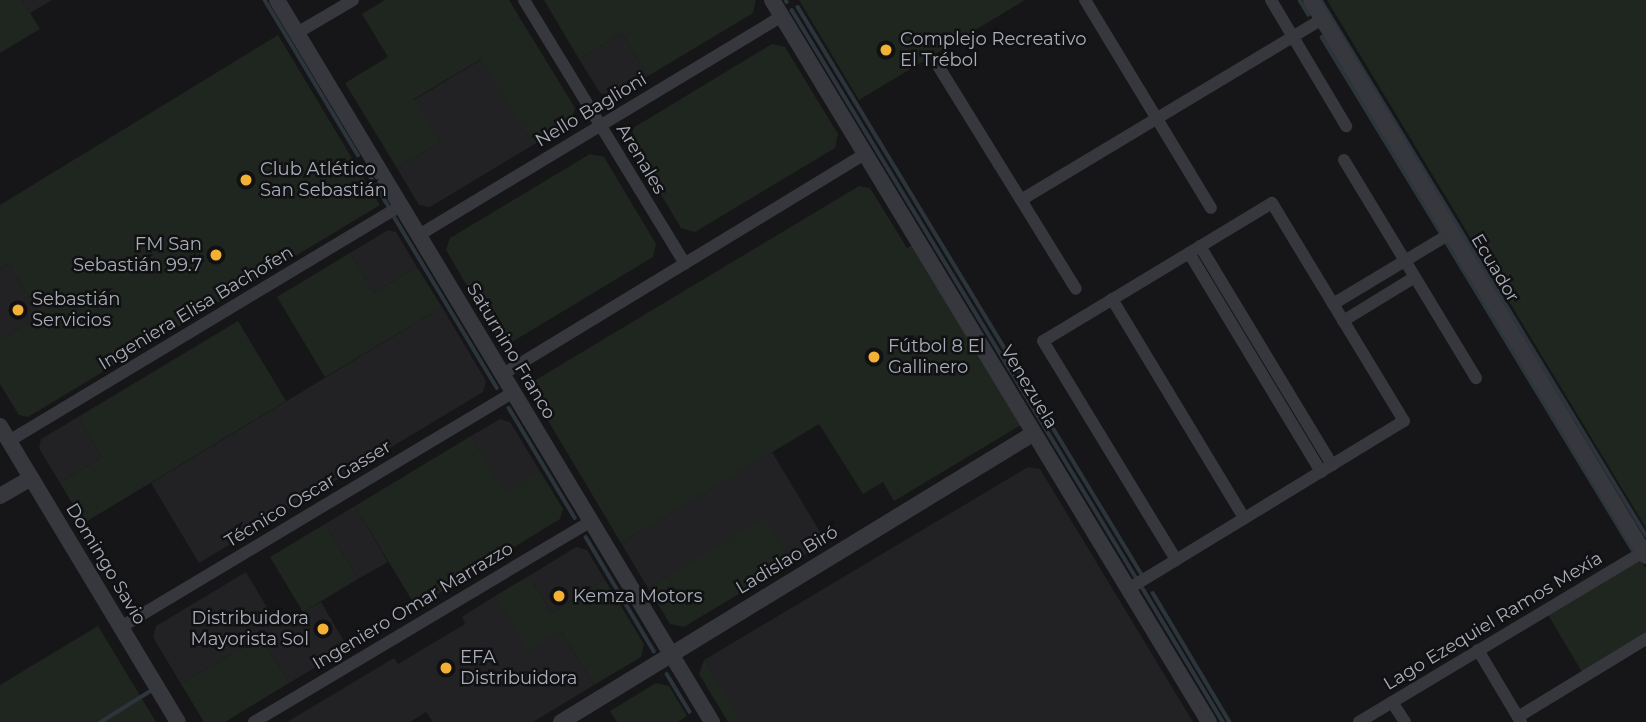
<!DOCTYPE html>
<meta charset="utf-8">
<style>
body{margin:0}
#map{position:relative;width:1646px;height:722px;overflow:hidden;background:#161618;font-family:Montserrat,sans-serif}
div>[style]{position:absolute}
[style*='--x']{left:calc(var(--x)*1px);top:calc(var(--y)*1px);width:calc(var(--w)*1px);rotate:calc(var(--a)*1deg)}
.built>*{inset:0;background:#222225}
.green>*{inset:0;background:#1e261f}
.stream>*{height:3.5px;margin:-1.75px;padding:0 1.75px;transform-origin:1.75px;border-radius:1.75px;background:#2c353c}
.minor>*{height:12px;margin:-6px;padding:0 6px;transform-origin:6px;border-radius:6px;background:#37383d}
.tertiary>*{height:16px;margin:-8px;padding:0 8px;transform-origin:8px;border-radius:8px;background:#37383d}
.dots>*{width:19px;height:19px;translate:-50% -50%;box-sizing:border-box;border:4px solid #111113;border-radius:50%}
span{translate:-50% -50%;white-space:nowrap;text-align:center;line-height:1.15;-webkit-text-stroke:5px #111113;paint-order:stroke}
.poi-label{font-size:18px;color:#a8adb8}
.left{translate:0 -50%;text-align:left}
.right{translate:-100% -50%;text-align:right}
.street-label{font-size:18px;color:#a8adb8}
</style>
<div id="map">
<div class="built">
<i style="clip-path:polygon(22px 0,52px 0,30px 13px)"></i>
<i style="clip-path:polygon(622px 33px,648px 76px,614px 96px,600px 93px,579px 59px)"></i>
<i style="clip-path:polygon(482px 59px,533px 145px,430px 207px,419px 205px,397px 168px,440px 142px,414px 100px)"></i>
<i style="clip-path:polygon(388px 230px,396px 232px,417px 267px,374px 293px,350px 253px)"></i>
<i style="clip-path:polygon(9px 263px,40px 316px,0 340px,0 269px)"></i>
<i style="clip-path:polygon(442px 307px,486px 381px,483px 392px,199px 563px,151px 483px)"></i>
<i style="clip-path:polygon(78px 417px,102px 457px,60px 483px,39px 448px,41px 439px)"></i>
<i style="clip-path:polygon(500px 419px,510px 422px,540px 471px,504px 493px,471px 436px)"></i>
<i style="clip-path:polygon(772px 452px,826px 542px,792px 562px,765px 518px,648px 588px,621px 543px)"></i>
<i style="clip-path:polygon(1028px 467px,1040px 469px,1193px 722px,741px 722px,704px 660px)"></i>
<i style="clip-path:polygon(355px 506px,388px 562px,358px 579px,325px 524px)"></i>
<i style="clip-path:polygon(576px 547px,587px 550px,605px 580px,551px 613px,529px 576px)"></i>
<i style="clip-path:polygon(246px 572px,278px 626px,321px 602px,348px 648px,289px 683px,261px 637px,181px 684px,153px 637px,156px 626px)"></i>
<i style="clip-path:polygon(495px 596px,528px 650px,561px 631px,594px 685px,533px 722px,433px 722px,426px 712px,410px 722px,287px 722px,394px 658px,398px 664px,465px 624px,462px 617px)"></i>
</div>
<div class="green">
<i style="clip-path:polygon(0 0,22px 0,40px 29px,0 53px)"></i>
<i style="clip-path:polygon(385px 0,509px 0,575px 108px,571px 122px,533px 145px,481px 59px,414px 99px,440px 142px,397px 168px,345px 83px,388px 57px,362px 14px)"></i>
<i style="clip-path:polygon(544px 0,756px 0,753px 13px,648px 76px,622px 33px,579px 59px)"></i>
<i style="clip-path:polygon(799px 0,1025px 0,859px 100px)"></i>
<i style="clip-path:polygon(1327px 0,1646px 0,1646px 528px,1458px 217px)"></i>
<i style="clip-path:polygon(278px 35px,380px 205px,28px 417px,19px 415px,0 384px,0 340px,40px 316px,9px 263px,0 269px,0 205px)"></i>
<i style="clip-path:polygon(772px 44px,785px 47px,838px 134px,835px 148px,695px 232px,681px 228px,629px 141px,633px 128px)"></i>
<i style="clip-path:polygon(590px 154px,604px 157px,656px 244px,653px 257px,512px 342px,499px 340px,446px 250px,450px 238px)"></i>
<i style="clip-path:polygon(859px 186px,870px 188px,907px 248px,917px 242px,1026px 422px,894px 501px,883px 482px,863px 494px,819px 424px,621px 543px,531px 392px,534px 381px)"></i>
<i style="clip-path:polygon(350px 253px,374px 293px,417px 267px,442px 307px,325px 377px,277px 297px)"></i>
<i style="clip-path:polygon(238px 321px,286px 401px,84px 523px,60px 483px,102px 457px,78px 417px)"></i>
<i style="clip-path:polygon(471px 436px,504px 492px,540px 471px,563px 509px,560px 519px,416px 607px,355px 506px)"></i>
<i style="clip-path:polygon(765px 517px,792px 562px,684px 627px,670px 624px,648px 588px)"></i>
<i style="clip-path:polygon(325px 524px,358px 579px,303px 612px,270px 557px)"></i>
<i style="clip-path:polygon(1640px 560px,1646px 568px,1646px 633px,1582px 672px,1547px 613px)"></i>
<i style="clip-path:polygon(529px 576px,551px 613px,605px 580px,644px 644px,641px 657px,594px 685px,561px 631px,528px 651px,495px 596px)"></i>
<i style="clip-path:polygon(98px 626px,156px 722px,0 722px,0 685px)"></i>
<i style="clip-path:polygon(261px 637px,289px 683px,225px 722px,204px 722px,181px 684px)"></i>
<i style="clip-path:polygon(704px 660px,743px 722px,728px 722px,699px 674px)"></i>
<i style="clip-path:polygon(656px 683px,669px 686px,687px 716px,678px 722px,617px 722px,610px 711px)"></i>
</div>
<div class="stream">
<i style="--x:265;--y:0;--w:181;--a:59"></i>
<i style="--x:786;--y:0;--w:2;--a:63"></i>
<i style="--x:1300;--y:0;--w:17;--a:59"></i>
<i style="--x:1321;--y:0;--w:626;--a:58.72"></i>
<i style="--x:798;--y:7;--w:662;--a:58.78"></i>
<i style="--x:792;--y:10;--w:665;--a:58.77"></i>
<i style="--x:1322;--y:37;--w:229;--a:58.7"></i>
<i style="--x:366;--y:169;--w:42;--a:58.6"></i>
<i style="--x:395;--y:218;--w:198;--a:59"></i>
<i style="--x:1447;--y:243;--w:361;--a:58.8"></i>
<i style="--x:509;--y:408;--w:128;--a:59"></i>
<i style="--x:586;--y:537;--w:133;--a:59.2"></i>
<i style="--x:1142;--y:587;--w:157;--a:59"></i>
<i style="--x:1153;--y:593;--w:150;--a:59.2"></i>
<i style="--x:667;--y:674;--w:44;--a:58.8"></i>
<i style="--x:101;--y:722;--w:57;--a:-32"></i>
</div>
<div class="minor">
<i style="--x:524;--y:0;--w:309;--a:58.6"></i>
<i style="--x:1085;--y:0;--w:243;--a:58.8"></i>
<i style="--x:1271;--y:0;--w:147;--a:59.2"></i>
<i style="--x:297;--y:33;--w:65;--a:-30.5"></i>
<i style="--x:937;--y:64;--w:264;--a:58.3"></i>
<i style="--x:1344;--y:160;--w:255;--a:58.8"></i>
<i style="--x:1021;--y:200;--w:351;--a:-31"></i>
<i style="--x:419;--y:235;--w:424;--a:-31.1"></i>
<i style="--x:1200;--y:246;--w:256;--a:58.9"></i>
<i style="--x:1189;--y:253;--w:256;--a:58.9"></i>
<i style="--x:1112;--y:299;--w:256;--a:58.9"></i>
<i style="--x:1333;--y:304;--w:138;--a:-31"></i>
<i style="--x:1343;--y:321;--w:84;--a:-31.4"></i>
<i style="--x:503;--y:374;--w:424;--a:-31.3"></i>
<i style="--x:9;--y:441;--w:458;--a:-31"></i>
<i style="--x:1128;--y:589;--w:56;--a:-31.1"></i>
<i style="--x:1176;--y:560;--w:267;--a:-31.4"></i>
<i style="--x:1404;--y:421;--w:255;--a:-121.2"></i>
<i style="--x:1272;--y:203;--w:267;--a:148.9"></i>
<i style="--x:1043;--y:341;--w:256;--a:58.7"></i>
<i style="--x:121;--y:627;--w:457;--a:-30.9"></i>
<i style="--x:1478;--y:650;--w:84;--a:59.2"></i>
<i style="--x:1392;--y:702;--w:24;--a:57"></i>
<i style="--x:1518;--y:717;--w:150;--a:-31.4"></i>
<i style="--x:254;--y:722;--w:392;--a:-30.8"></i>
<i style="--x:1359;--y:722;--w:335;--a:-30.9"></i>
</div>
<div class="tertiary">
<i style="--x:277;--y:0;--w:843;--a:58.93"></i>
<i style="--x:772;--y:0;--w:844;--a:58.82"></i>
<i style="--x:1311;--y:0;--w:649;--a:58.93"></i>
<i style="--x:0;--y:426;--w:345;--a:59"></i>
<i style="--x:0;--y:496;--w:36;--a:-30"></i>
<i style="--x:561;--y:722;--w:554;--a:-31.42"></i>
</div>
<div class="dots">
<i style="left:886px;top:50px;background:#f2b134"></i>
<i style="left:246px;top:180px;background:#f2b134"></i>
<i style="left:216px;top:255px;background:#f2b134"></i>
<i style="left:18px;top:310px;background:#f2b134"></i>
<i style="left:874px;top:357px;background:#f2b134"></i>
<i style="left:559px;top:596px;background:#f2b134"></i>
<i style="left:323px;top:629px;background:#f2b134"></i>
<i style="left:446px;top:668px;background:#f2b134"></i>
</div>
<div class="poi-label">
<span class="left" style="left:900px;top:50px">Complejo Recreativo<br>El Trébol</span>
<span class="left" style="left:260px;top:180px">Club Atlético<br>San Sebastián</span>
<span class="right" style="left:202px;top:255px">FM San<br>Sebastián 99.7</span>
<span class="left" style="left:32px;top:310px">Sebastián<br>Servicios</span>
<span class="left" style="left:888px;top:357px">Fútbol 8 El<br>Gallinero</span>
<span class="left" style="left:573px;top:596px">Kemza Motors</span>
<span class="right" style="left:309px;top:629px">Distribuidora<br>Mayorista Sol</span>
<span class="left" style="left:460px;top:668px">EFA<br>Distribuidora</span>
</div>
<div class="street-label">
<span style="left:591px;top:110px;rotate:-31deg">Nello Baglioni</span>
<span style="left:641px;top:159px;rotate:59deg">Arenales</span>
<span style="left:1495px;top:268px;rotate:59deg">Ecuador</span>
<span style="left:196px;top:308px;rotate:-31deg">Ingeniera Elisa Bachofen</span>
<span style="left:511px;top:351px;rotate:59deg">Saturnino Franco</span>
<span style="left:1029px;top:387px;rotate:59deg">Venezuela</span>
<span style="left:308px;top:494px;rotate:-31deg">Técnico Oscar Gasser</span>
<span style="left:787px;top:560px;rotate:-31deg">Ladislao Biró</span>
<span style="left:106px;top:564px;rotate:59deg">Domingo Savio</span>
<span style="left:413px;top:606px;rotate:-31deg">Ingeniero Omar Marrazzo</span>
<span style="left:1493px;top:621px;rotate:-31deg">Lago Ezequiel Ramos Mexía</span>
</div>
</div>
